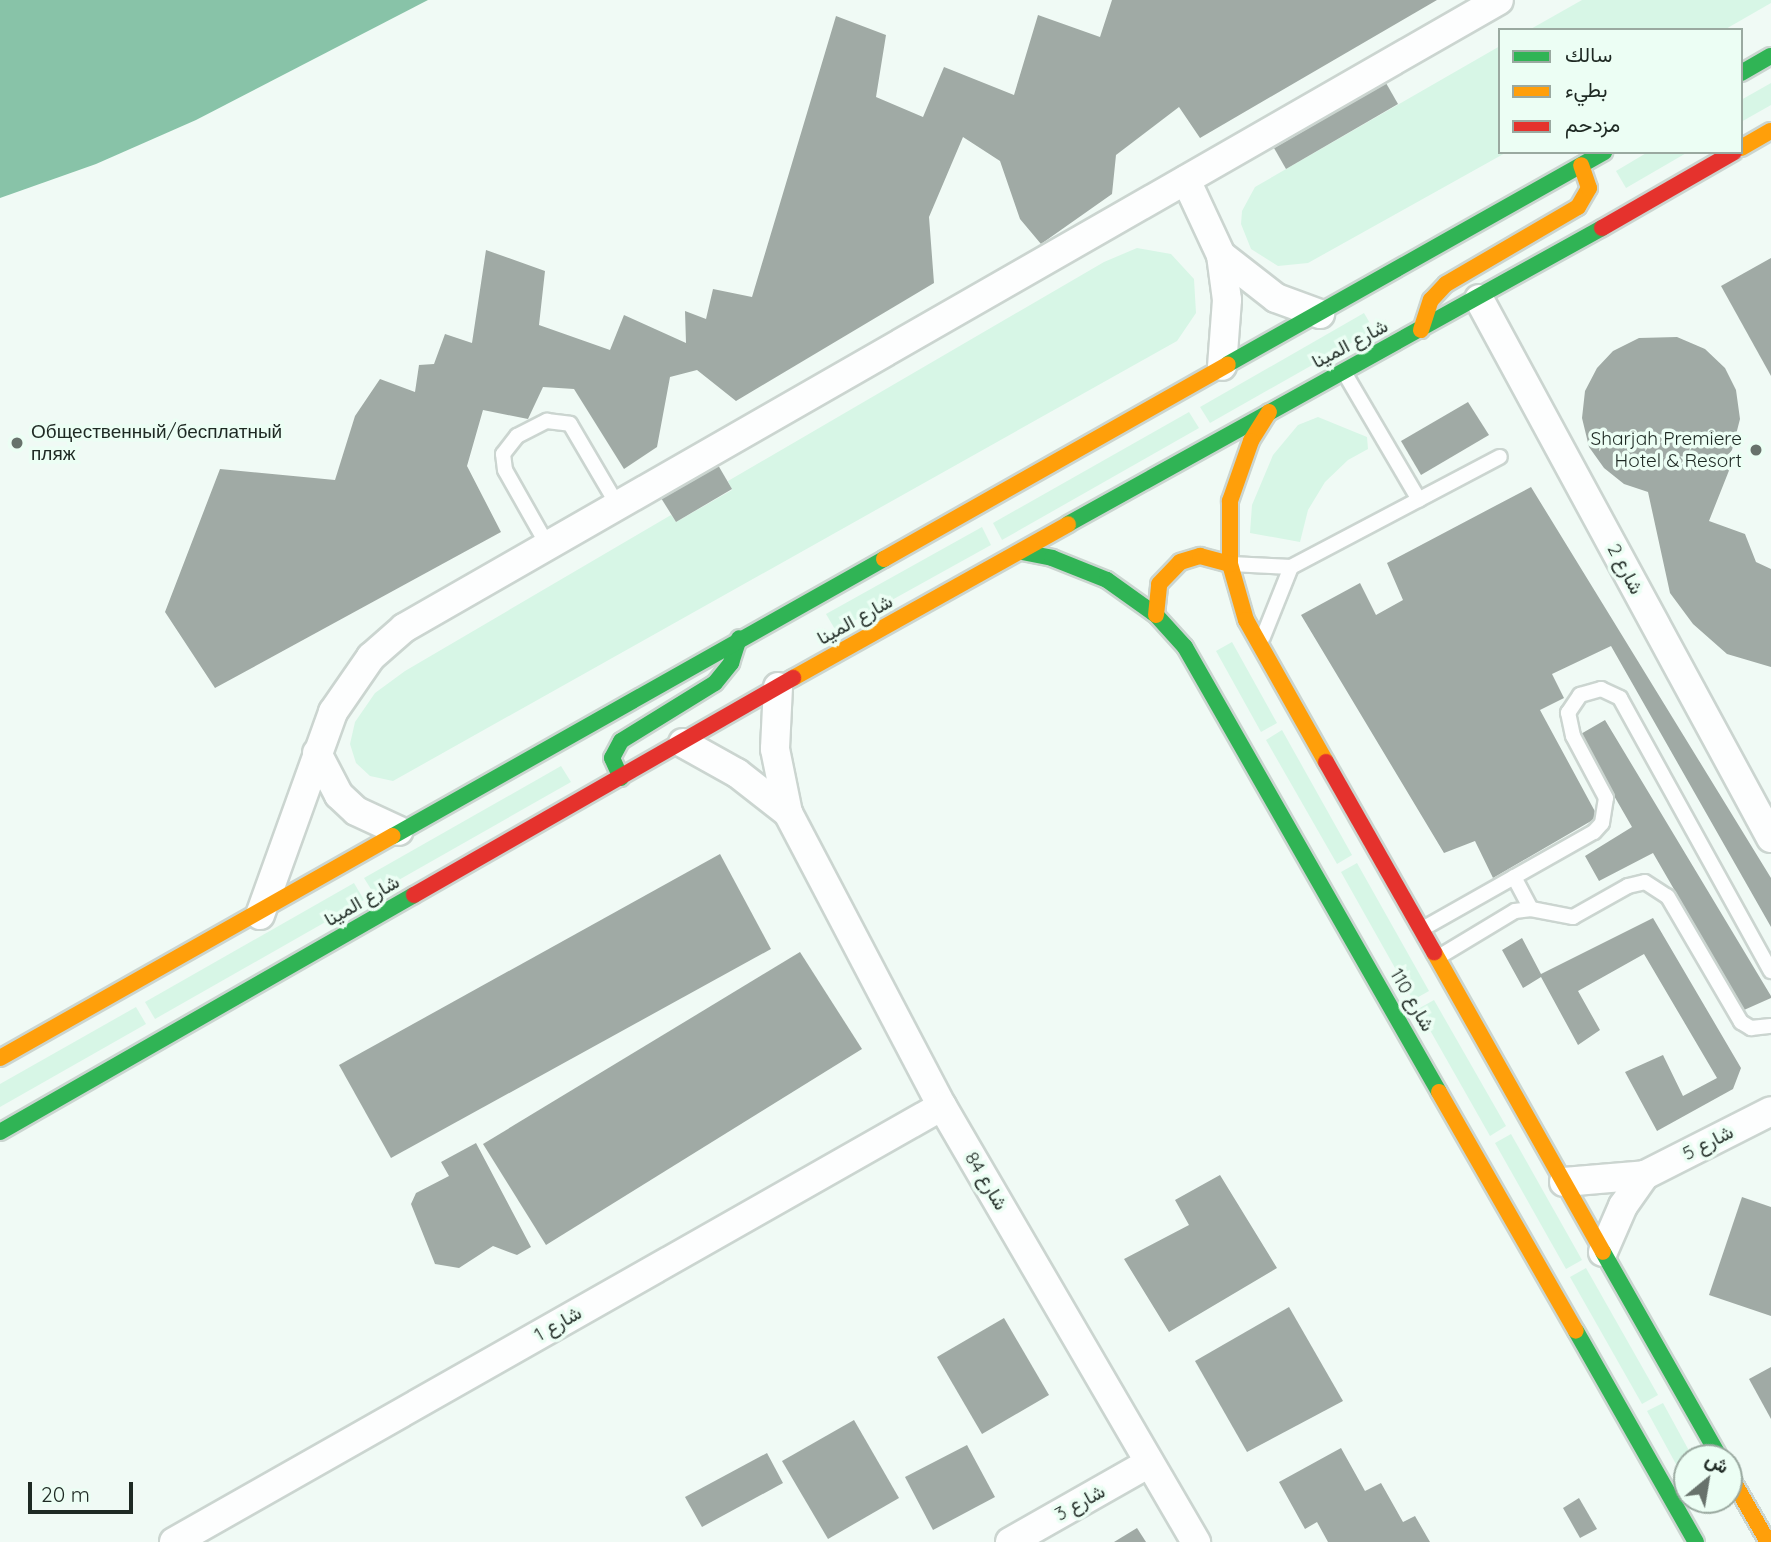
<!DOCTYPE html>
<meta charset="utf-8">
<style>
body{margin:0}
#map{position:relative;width:1771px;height:1542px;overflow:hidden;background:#f0faf5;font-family:Quicksand,Vazirmatn,sans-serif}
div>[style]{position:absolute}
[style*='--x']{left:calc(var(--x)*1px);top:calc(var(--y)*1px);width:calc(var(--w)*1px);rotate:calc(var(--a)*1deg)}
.green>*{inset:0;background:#d7f6e6}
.water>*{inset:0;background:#88c3a8}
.building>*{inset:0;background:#a0aaa5}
.roads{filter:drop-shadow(2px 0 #cbd5d0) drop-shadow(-2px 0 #cbd5d0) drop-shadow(0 2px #cbd5d0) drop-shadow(0 -2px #cbd5d0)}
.lane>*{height:14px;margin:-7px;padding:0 7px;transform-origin:7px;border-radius:7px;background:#fdfefe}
.street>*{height:28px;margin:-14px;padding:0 14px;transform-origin:14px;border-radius:14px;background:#fdfefe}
.fast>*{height:16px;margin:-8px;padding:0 8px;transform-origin:8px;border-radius:8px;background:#30b455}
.slow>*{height:16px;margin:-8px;padding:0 8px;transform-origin:8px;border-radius:8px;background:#ff9f0a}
.jam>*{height:16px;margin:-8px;padding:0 8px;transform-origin:8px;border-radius:8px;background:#e5322d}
.dots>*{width:19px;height:19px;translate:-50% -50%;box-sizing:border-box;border:4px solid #ecfef4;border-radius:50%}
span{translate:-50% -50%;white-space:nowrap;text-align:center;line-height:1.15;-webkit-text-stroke:7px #ecfef4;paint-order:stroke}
.street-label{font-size:19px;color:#1e2923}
.poi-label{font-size:19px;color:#1e2923}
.left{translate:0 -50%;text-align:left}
.right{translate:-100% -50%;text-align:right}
.legend{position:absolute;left:1498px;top:28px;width:245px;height:126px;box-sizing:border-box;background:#ecfef4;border:2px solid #9aa9a0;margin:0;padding:9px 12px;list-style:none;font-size:21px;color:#1e2923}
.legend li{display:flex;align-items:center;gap:14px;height:35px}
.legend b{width:35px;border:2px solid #9aa9a0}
.north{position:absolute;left:1673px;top:1444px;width:70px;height:70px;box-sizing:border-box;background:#ecfef4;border:2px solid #9aa9a0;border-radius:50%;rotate:30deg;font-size:19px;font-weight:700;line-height:28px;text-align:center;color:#1e2923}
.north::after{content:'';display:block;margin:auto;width:24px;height:32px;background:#68726c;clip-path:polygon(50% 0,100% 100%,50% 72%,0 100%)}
.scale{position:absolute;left:28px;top:1482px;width:105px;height:32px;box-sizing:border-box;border:4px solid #1e2923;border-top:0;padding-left:9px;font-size:21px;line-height:24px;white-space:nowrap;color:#1e2923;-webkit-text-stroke:5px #ecfef4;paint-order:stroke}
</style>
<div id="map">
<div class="green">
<i style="clip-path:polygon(1582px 0,1771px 0,1771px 3px,1724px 30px,1529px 30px)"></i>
<i style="clip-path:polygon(1500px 46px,1500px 152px,1507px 152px,1308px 263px,1278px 266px,1251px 249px,1241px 224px,1242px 211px,1255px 187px)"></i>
<i style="clip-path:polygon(1771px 83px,1771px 105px,1741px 122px,1741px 100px)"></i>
<i style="clip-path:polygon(1648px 152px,1688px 152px,1626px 188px,1616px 171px)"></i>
<i style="clip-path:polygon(1137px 248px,1171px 254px,1194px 279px,1196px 313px,1177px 341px,393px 781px,370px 776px,356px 763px,350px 744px,355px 722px,375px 693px,405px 671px,671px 515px,676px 522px,732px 490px,728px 481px,1104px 262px)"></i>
<i style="clip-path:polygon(1364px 313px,1374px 330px,1210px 423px,1200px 407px)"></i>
<i style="clip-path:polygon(1189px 412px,1199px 428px,1002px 540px,993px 523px)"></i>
<i style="clip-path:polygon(1318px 417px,1367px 437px,1368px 449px,1348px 460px,1325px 482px,1308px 510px,1300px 542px,1250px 533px,1252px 505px,1273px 455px,1298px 425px)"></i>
<i style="clip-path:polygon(982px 527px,991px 545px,836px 631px,826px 614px)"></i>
<i style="clip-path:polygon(1232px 642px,1277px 723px,1261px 732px,1216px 651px)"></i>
<i style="clip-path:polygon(1282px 730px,1352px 855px,1337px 864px,1266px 740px)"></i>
<i style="clip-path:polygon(561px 766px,571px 782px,374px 894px,364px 878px)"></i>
<i style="clip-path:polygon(1357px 863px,1429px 991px,1413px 1000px,1341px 872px)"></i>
<i style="clip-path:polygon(354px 883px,364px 900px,155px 1019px,145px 1002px)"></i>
<i style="clip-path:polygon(1434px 1000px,1506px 1126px,1490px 1136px,1418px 1009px)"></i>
<i style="clip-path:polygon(136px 1007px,146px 1024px,0 1107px,0 1084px)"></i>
<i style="clip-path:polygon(1511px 1134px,1582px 1260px,1566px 1269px,1495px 1143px)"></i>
<i style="clip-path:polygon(1586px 1268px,1658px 1395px,1642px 1404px,1570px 1277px)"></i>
<i style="clip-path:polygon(1663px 1403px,1693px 1458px,1677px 1466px,1647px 1411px)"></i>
</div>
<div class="water">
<i style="clip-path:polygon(0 0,428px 0,196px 120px,96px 164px,0 198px)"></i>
</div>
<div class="building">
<i style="clip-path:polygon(1112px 0,1437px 0,1200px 138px,1179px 107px,1116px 155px,1112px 194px,1041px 244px,1020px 219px,1000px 161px,963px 137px,929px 217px,934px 283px,736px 401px,697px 370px,670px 377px,657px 447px,624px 469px,574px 389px,543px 387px,528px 419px,483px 410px,467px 466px,501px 532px,215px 688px,165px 612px,220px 469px,335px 480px,355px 416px,380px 379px,415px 392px,419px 365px,434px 364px,445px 334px,472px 343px,486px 250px,545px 271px,539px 325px,610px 350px,624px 315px,686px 343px,685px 311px,706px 319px,713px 289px,752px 297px,836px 16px,886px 35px,876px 97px,923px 117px,944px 67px,1014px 95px,1038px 15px,1100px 37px)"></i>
<i style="clip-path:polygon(1386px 83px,1398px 104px,1286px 169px,1274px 148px)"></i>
<i style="clip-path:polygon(1771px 258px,1771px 376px,1721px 286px)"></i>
<i style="clip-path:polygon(1677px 337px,1705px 349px,1725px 368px,1736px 390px,1740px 419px,1732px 450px,1715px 471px,1730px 468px,1709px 521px,1745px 534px,1756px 562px,1771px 569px,1771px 667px,1727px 654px,1693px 624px,1670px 593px,1648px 492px,1624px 484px,1604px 468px,1589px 447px,1582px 418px,1585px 391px,1597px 368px,1613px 351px,1639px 338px)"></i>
<i style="clip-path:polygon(1468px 402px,1489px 435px,1421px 475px,1401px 441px)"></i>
<i style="clip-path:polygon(718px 465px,732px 489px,676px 522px,661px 498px)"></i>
<i style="clip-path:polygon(1531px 487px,1771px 878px,1771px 927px,1611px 646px,1552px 674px,1564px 698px,1540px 710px,1598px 817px,1493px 878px,1475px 841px,1444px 853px,1301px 615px,1360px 583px,1376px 615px,1403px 600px,1387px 563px)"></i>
<i style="clip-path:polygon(1605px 720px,1771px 996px,1771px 998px,1744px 1010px,1653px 853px,1599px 881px,1585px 856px,1632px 827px,1579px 735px)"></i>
<i style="clip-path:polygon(720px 854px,771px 949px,391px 1158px,339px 1065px)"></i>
<i style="clip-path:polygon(1653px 918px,1741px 1068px,1733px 1089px,1657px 1131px,1625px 1072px,1663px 1055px,1683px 1096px,1717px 1078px,1644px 954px,1578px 991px,1600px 1030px,1578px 1045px,1541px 977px,1523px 988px,1502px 950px,1522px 938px,1541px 974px)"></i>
<i style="clip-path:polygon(800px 952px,862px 1049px,546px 1245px,483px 1144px)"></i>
<i style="clip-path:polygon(476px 1143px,531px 1247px,517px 1255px,493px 1246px,459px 1268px,435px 1264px,411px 1204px,416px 1193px,449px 1176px,441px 1162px)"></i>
<i style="clip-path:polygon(1220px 1175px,1277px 1268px,1169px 1332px,1124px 1259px,1189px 1225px,1175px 1200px)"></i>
<i style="clip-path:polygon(1742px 1197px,1771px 1207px,1771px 1316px,1709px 1295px)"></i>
<i style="clip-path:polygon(1289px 1307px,1343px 1401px,1247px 1452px,1195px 1361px)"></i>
<i style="clip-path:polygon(1004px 1318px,1049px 1395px,982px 1434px,937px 1357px)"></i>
<i style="clip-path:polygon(1771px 1367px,1771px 1419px,1749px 1379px)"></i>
<i style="clip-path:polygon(854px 1420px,899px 1498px,828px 1539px,782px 1461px)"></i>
<i style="clip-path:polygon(967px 1445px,995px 1497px,933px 1530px,905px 1477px)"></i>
<i style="clip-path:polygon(1341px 1448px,1365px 1491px,1381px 1483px,1403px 1522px,1415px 1516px,1430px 1542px,1328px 1542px,1317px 1522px,1305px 1529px,1279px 1482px)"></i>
<i style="clip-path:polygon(767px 1453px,783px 1483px,702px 1527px,685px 1497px)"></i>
<i style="clip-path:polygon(1579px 1498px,1597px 1529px,1580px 1538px,1563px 1508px)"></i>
<i style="clip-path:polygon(1137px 1528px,1146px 1542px,1114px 1542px)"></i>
</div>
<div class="roads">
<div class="lane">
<i style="--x:1344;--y:372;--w:148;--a:59.6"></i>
<i style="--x:548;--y:546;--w:87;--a:-119.5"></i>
<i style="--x:505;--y:470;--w:16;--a:-97"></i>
<i style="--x:503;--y:454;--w:23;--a:-52"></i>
<i style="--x:517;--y:436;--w:34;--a:-27"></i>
<i style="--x:547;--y:421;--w:23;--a:7"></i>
<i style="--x:570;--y:424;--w:93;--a:59.6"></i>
<i style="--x:1231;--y:564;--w:60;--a:2.9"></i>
<i style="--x:1291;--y:567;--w:236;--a:-27.8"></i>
<i style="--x:1263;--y:637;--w:75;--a:-68.2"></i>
<i style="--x:1514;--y:877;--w:36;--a:62"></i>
<i style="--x:1424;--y:928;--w:195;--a:-29.5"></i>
<i style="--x:1594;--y:832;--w:12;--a:-48"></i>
<i style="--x:1602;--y:823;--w:25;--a:-81"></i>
<i style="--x:1606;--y:798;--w:70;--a:-118"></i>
<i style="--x:1573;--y:736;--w:24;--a:-102"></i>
<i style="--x:1568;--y:713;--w:22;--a:-56"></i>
<i style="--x:1580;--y:695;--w:22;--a:-16"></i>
<i style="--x:1601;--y:689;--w:21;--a:25"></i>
<i style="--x:1620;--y:698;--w:312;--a:61.1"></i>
<i style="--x:1437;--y:958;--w:91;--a:-31.1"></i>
<i style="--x:1515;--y:911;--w:16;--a:-7"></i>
<i style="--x:1531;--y:909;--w:43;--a:10.8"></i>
<i style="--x:1573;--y:917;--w:63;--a:-29.4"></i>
<i style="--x:1628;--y:886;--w:17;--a:-13"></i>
<i style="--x:1645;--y:882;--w:27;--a:33"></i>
<i style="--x:1668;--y:897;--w:145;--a:59.7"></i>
<i style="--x:1741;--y:1022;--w:12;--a:31"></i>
<i style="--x:1751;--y:1028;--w:20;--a:-6"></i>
</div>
<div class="street">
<i style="--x:1186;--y:180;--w:83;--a:65"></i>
<i style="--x:1221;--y:255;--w:45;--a:82.4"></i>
<i style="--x:1227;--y:300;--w:66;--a:94.3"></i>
<i style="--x:1221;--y:255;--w:70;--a:38"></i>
<i style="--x:1276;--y:298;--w:47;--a:20"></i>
<i style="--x:1479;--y:299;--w:613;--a:61.55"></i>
<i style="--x:778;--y:687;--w:62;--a:92.8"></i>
<i style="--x:775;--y:749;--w:65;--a:78.5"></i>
<i style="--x:788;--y:813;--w:331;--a:62.3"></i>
<i style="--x:942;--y:1106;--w:505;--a:59.78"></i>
<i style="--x:683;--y:743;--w:62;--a:29.1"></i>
<i style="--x:737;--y:773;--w:65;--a:38.1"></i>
<i style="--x:317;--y:753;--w:47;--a:62.4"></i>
<i style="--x:339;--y:795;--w:23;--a:43"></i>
<i style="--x:356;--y:811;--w:47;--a:24.9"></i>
<i style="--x:260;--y:915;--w:216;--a:-70.2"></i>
<i style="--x:333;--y:712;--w:67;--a:-55.4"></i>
<i style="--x:371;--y:657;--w:44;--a:-41.3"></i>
<i style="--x:404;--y:628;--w:1262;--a:-29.83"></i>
<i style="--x:1564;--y:1182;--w:81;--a:-4.9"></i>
<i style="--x:1645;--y:1175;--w:141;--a:-26.9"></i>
<i style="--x:1603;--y:1252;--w:50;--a:-66.5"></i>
<i style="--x:1623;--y:1206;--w:38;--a:-55"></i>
<i style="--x:174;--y:1542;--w:883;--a:-29.58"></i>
<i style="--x:1010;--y:1542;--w:160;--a:-29.6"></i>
</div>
<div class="fast">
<i style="--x:1741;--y:73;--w:34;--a:-30"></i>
<i style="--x:1228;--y:364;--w:432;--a:-29.4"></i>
<i style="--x:1068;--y:524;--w:611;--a:-29"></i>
<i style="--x:1022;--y:552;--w:31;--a:11"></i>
<i style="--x:1052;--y:558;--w:59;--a:21.8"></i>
<i style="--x:1107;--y:580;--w:60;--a:35.5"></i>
<i style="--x:1156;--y:615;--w:43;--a:47.8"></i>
<i style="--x:1185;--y:647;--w:512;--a:60.28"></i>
<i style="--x:621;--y:778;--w:22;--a:-114"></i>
<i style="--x:612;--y:758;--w:19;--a:-62"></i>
<i style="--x:621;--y:741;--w:110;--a:-31.7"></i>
<i style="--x:715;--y:683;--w:26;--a:-51"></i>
<i style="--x:731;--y:663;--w:26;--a:-72"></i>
<i style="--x:393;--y:836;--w:564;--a:-29.43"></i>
<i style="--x:0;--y:1132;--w:477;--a:-29.8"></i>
<i style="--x:1603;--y:1252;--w:237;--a:60.4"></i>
<i style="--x:1576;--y:1331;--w:243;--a:60.4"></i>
</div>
<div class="slow">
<i style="--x:1741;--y:148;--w:34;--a:-30"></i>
<i style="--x:1421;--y:330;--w:32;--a:-72"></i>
<i style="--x:1431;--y:300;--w:22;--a:-47"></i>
<i style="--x:1446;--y:284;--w:153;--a:-30.3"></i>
<i style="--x:1578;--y:207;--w:22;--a:-60"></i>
<i style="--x:1589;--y:188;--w:24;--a:-109"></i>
<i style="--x:1269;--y:412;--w:34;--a:122"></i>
<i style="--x:1251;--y:441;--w:64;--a:109.3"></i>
<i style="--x:1230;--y:501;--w:63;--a:90"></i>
<i style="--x:1230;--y:564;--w:58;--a:74.1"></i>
<i style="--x:1246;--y:620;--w:163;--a:60.6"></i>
<i style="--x:884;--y:559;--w:395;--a:-29.5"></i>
<i style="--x:1156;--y:615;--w:31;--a:-84"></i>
<i style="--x:1159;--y:584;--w:30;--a:-46"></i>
<i style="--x:1180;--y:562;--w:21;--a:-17"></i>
<i style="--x:1200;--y:556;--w:31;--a:15"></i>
<i style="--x:793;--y:678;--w:315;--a:-29.2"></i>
<i style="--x:1434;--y:952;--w:344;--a:60.6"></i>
<i style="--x:0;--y:1058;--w:451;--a:-29.5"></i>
<i style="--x:1439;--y:1092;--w:275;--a:60.2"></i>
<i style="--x:1729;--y:1474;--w:78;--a:60.2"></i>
</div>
<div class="jam">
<i style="--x:1602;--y:228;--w:152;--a:-29.9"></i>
<i style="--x:1326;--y:762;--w:219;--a:60.4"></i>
<i style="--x:414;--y:895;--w:437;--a:-29.8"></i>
</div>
</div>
<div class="dots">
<i style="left:17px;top:443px;background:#68726c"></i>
<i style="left:1756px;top:450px;background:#68726c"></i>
</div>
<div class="street-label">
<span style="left:1350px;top:344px;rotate:-28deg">شارع المينا</span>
<span style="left:1625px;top:569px;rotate:62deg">شارع 2</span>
<span style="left:855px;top:620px;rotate:-29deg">شارع المينا</span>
<span style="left:362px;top:901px;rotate:-30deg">شارع المينا</span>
<span style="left:1412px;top:1000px;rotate:60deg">شارع 110</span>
<span style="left:1708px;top:1143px;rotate:-27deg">شارع 5</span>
<span style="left:986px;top:1181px;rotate:59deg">شارع 84</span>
<span style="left:558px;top:1324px;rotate:-30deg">شارع 1</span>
<span style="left:1080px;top:1503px;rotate:-29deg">شارع 3</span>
</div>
<div class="poi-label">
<span class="left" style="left:31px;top:443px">Общественный/бесплатный<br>пляж</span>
<span class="right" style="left:1742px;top:450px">Sharjah Premiere<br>Hotel &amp; Resort</span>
</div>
<ul class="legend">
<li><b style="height:9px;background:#30b455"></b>سالك</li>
<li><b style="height:9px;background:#ff9f0a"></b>بطيء</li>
<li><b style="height:9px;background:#e5322d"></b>مزدحم</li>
</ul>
<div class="north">ش</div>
<div class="scale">20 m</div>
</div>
